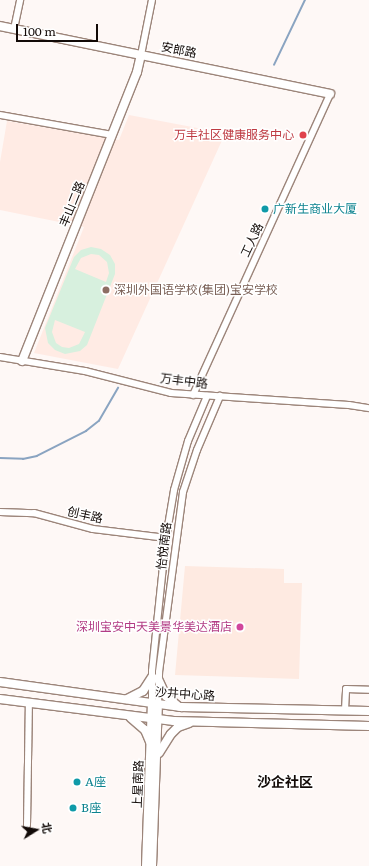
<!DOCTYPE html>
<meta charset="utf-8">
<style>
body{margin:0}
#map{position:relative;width:369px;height:866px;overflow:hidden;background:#fef8f6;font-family:Literata,"Noto Sans SC",serif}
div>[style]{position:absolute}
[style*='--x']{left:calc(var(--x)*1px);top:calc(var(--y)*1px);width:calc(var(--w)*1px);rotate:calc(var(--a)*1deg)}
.built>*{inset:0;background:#feeae1}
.education>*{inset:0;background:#ffebe4}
.green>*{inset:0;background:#d7f0de}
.stream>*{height:1.5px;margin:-0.75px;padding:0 0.75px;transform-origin:0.75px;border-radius:0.75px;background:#8aa4c1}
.roads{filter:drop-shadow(1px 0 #9c857a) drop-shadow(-1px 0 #9c857a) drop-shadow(0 1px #9c857a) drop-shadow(0 -1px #9c857a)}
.minor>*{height:6px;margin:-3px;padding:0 3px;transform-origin:3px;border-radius:3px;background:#fff}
.tertiary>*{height:8px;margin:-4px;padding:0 4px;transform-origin:4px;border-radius:4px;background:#fff}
.dots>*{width:11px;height:11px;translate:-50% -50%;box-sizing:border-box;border:2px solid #fff;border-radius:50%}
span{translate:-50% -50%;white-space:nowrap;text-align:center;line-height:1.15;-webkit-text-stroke:3px #fff;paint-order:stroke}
.street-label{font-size:12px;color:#120a07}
.health-label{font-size:12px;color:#be3a42}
.right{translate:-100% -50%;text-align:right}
.culture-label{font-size:12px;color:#0d838f}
.left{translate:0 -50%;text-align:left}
.education-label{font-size:12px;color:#785e54}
.hotel-label{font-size:12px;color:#b23c85}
.quarter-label{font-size:14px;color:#120a07;font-weight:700}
.north{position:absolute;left:16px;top:810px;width:40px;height:40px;-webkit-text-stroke:3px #fff;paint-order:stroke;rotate:79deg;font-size:11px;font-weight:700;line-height:16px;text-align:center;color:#120a07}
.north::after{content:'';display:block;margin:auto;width:14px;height:18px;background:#120a07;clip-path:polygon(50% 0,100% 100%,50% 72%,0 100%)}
.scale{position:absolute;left:16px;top:24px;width:82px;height:18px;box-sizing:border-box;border:2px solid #120a07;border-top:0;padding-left:5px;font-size:12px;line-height:14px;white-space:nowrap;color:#120a07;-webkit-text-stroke:3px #fff;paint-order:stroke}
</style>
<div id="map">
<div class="built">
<i style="clip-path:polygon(185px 566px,284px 569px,284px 583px,302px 583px,299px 679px,175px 675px)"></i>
</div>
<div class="education">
<i style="clip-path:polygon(129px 115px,213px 131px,224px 136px,118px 369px,34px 353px,84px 227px,0 210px,0 162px,7px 121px,119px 140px)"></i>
</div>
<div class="green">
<i style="clip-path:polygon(evenodd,91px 247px,101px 249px,110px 255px,115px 264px,115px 274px,87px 345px,80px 351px,65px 354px,55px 350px,48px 343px,45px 328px,74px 257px,81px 250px,91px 247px,91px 254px,99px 255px,107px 262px,109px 273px,106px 282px,75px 269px,81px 258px,91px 254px,91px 247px,55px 320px,85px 332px,79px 344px,69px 348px,62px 347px,56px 343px,52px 332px,55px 320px)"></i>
</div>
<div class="stream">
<i style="--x:274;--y:65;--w:72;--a:-64.5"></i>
<i style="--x:0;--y:458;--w:23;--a:2"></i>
<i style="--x:23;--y:459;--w:14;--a:-12"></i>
<i style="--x:37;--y:456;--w:55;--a:-27"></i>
<i style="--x:86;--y:431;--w:16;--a:-38"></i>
<i style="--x:99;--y:421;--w:38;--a:-60"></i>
</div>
<div class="roads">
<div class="minor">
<i style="--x:14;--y:29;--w:30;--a:-78"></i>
<i style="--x:141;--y:55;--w:56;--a:-78.7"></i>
<i style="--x:0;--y:115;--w:114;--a:10.1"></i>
<i style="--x:0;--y:357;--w:86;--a:9.4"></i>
<i style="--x:85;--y:371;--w:89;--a:14.3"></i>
<i style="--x:171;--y:393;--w:178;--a:3.9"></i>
<i style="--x:349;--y:405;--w:20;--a:9"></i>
<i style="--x:193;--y:395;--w:331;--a:-65.5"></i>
<i style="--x:0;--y:512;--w:34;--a:2"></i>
<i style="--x:34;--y:513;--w:61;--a:15.2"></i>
<i style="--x:93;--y:529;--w:74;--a:7"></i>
<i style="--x:152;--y:704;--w:33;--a:-90"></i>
<i style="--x:152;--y:671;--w:134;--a:-84"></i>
<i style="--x:166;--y:538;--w:49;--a:-80.5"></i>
<i style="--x:174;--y:490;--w:51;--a:-74.1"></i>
<i style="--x:188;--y:441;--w:49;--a:-67.1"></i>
<i style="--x:158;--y:704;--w:32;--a:-88"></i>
<i style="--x:159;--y:672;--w:182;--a:-82.4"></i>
<i style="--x:183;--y:492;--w:44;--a:-71.6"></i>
<i style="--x:197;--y:450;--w:59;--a:-66.9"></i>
<i style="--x:345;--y:710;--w:21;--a:-87"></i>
<i style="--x:346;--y:689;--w:23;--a:2"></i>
<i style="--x:27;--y:825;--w:122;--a:-89.1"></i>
</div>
<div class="tertiary">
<i style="--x:0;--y:26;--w:337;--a:11.6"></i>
<i style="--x:22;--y:361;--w:311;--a:-68.3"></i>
<i style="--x:137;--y:72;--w:17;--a:-77"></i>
<i style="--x:158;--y:679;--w:19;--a:65"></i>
<i style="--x:166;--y:696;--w:16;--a:40"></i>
<i style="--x:0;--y:682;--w:183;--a:7.9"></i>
<i style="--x:181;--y:707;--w:188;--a:1.2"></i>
<i style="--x:0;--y:699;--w:175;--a:7.2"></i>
<i style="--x:174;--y:721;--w:195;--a:1.5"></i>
<i style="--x:127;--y:699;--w:18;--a:-27"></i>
<i style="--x:143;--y:691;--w:17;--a:-57"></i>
<i style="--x:131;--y:718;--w:18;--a:41"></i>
<i style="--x:145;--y:730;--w:13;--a:67"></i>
<i style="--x:159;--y:753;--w:22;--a:-58"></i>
<i style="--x:171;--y:734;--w:10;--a:-45"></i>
<i style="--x:178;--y:727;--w:12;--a:-20"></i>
<i style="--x:146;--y:866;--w:162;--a:-87.9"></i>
<i style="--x:152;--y:866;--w:162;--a:-87.9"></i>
</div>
</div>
<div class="dots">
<i style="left:303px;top:135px;background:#e0444e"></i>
<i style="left:265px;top:209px;background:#0f9aa8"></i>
<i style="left:106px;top:290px;background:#8d6e63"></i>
<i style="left:240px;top:627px;background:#d1479c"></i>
<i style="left:77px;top:782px;background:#0f9aa8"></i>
<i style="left:73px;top:808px;background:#0f9aa8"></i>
</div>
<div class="street-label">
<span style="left:179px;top:50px;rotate:11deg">安郎路</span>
<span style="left:72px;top:204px;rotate:-68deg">丰山二路</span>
<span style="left:252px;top:240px;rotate:-65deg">工人路</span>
<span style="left:184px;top:381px;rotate:7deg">万丰中路</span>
<span style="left:85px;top:515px;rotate:13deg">创丰路</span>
<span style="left:164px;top:546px;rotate:-83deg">怡悦南路</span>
<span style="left:185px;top:694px;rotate:4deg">沙井中心路</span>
<span style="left:138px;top:784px;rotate:-88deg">上星南路</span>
</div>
<div class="health-label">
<span class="right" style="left:294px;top:135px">万丰社区健康服务中心</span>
</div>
<div class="culture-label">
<span class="left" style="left:273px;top:209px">广新生商业大厦</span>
<span class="left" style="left:85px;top:782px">A座</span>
<span class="left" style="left:81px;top:808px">B座</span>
</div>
<div class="education-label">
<span class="left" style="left:114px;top:290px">深圳外国语学校(集团)宝安学校</span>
</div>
<div class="hotel-label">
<span class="right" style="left:232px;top:627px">深圳宝安中天美景华美达酒店</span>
</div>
<div class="quarter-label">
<span style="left:285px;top:781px">沙企社区</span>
</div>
<div class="north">北</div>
<div class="scale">100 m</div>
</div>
